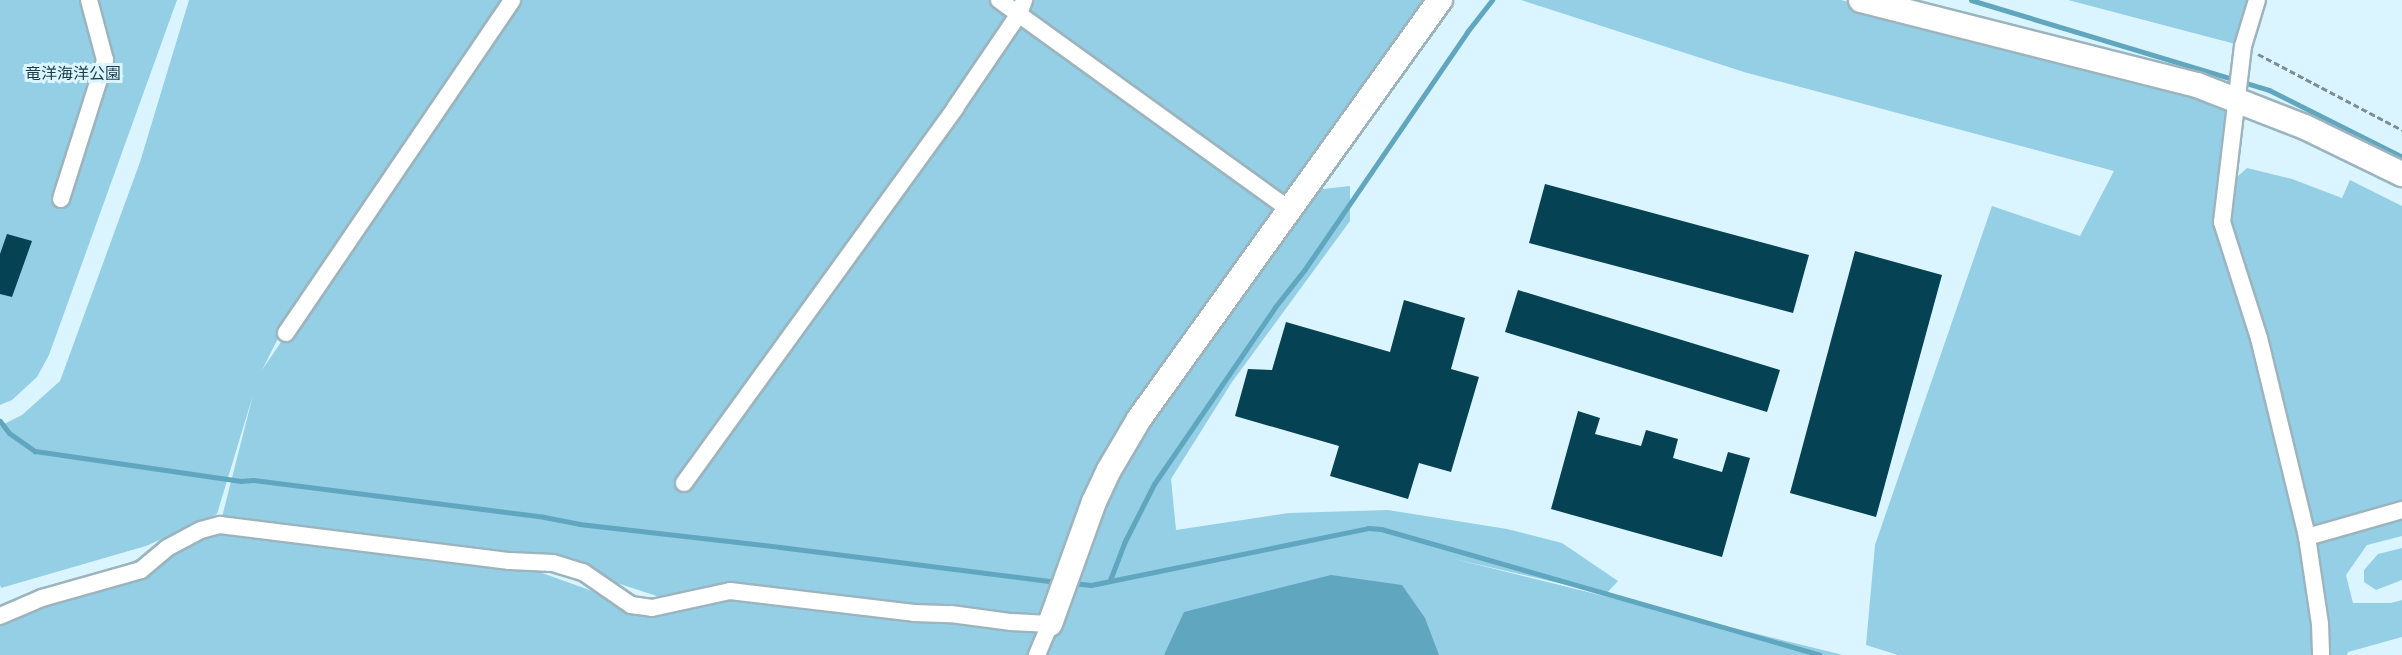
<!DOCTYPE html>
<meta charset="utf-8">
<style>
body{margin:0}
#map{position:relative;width:2402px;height:655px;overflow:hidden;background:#daf5ff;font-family:"PT Sans","Noto Sans JP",sans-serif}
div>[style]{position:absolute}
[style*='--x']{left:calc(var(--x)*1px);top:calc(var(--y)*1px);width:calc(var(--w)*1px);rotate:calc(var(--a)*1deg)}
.green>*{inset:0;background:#94cfe5}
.water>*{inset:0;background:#60a6be}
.stream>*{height:5px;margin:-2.5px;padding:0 2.5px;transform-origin:2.5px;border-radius:2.5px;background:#60a6be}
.building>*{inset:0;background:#054253}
.path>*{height:3px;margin-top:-1.5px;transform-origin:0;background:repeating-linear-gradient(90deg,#7b8e95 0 6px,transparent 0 9px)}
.roads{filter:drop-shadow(2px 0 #9bb4be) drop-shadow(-2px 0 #9bb4be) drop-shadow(0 2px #9bb4be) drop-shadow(0 -2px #9bb4be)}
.street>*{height:16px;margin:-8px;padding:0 8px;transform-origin:8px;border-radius:8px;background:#fff}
.secondary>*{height:24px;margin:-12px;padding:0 12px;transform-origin:12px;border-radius:12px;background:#fff}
span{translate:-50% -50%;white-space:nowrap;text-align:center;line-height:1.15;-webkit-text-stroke:6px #daf5ff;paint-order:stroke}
.park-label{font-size:16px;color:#1b3c47}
</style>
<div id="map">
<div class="green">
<i style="clip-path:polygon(0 0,177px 0,49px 355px,37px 377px,12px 400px,0 405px)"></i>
<i style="clip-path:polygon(evenodd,189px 0,513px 0,295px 305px,262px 370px,514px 0,1437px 0,1311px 181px,1323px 189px,1350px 186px,1350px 221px,1232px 382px,1171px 479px,1176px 530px,1289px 513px,1388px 510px,1507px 529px,1562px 543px,1618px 581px,1606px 594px,1450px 558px,1843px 655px,0 655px,0 616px,220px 525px,253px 395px,217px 514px,146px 546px,1px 588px,0 585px,0 426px,22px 415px,60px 381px,140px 162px,189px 0,520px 565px,583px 572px,666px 599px,631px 605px,520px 565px)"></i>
<i style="clip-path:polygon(evenodd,1521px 0,1841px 0,2237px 111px,2224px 218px,2237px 177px,2247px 168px,2292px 179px,2342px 198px,2350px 180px,2402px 206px,2402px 536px,2367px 545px,2346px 575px,2353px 603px,2391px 603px,2402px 600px,2402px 637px,2348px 652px,2347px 655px,1898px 655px,1866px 645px,1875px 545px,1992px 206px,2080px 236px,2114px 171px,1744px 72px,1521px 0,2225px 228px,2257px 303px,2269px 378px,2225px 228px)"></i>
<i style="clip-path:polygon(2068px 0,2257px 0,2243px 46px)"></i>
<i style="clip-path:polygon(2402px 548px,2402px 580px,2376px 590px,2364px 582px,2364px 570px,2378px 554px)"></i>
</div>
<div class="water">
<i style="clip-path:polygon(1331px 575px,1402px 585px,1425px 618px,1439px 655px,1164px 655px,1184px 612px)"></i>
</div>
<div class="stream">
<i style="--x:1971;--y:0;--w:311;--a:16.8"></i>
<i style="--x:2269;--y:90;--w:149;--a:26.7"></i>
<i style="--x:0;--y:421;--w:15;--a:53"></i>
<i style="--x:9;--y:433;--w:32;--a:35"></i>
<i style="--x:35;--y:451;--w:208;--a:8.3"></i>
<i style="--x:241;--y:481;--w:12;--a:-5"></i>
<i style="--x:253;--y:480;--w:293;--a:7.2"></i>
<i style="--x:544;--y:517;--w:36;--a:11"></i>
<i style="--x:579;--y:524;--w:202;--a:6.5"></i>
<i style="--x:780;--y:547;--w:279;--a:7.2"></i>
<i style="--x:1110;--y:580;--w:40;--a:-69"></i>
<i style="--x:1124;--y:543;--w:66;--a:-63"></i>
<i style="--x:1154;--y:484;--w:214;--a:-55.6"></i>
<i style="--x:1275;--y:307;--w:48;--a:-51.7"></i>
<i style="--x:1305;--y:269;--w:287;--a:-55.6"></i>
<i style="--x:1467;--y:32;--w:41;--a:-52"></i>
<i style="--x:1072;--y:583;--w:19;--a:6"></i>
<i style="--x:1091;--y:585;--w:283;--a:-11.6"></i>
<i style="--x:1368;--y:528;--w:13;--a:4"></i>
<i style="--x:1381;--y:529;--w:456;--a:16"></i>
</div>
<div class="building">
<i style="clip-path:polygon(1545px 184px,1809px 255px,1793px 313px,1529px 243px)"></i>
<i style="clip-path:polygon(7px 234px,32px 241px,12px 297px,0 294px,0 254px)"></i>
<i style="clip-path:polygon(1855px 251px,1942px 275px,1876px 517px,1790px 493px)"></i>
<i style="clip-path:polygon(1518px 290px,1780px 370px,1767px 412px,1505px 332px)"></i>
<i style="clip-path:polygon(1404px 300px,1465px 318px,1451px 369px,1479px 377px,1451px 472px,1419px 463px,1408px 499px,1330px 476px,1339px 446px,1235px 416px,1248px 369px,1272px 370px,1286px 322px,1390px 352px)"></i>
<i style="clip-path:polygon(1578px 411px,1600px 418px,1595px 434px,1641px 446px,1646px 430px,1678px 439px,1673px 458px,1722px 472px,1728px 452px,1750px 458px,1722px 557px,1551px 509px)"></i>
</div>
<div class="path">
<i style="--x:2258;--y:54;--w:163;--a:27.8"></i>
</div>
<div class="roads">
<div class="street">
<i style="--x:999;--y:0;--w:359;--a:35.8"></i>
<i style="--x:2257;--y:0;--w:48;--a:106.9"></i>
<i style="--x:2243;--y:46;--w:177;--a:96.8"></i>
<i style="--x:2222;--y:222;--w:122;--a:72.3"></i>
<i style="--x:2259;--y:338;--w:205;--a:76.4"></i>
<i style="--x:2307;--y:537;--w:88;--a:81.5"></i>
<i style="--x:2320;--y:624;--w:31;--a:88"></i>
<i style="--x:61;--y:199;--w:146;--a:-72.4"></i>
<i style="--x:105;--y:60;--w:62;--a:-104.9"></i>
<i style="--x:286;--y:333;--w:402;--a:-55.8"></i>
<i style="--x:684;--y:483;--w:463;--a:-54.1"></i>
<i style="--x:955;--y:108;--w:114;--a:-55.8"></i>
<i style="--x:1019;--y:14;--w:15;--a:-70"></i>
<i style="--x:2307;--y:537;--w:99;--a:-15.9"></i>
<i style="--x:0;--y:616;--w:46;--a:-23.2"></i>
<i style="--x:42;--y:598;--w:103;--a:-15.8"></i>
<i style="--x:141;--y:570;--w:34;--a:-40"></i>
<i style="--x:167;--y:548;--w:38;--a:-28"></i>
<i style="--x:201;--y:530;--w:20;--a:-15"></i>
<i style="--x:220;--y:525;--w:292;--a:7.1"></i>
<i style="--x:510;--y:561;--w:43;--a:2.7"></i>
<i style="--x:553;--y:563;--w:31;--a:17"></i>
<i style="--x:583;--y:572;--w:58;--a:34.5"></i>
<i style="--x:631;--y:605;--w:21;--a:8"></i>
<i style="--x:652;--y:608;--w:80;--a:-12.3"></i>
<i style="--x:730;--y:591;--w:185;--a:6.8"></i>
<i style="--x:914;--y:613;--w:37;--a:2"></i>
<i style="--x:951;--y:614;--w:61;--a:7.6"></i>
<i style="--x:1011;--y:622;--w:39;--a:3"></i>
<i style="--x:1050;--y:624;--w:34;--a:113"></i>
</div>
<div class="secondary">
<i style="--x:1861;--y:0;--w:347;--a:14.2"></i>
<i style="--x:2197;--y:85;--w:116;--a:21.3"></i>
<i style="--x:2305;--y:127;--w:108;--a:25.9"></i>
<i style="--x:1050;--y:624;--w:130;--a:-70.2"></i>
<i style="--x:1094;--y:502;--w:35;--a:-65"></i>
<i style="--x:1109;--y:470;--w:59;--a:-59.5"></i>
<i style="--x:1139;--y:419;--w:516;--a:-54.31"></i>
</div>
</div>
<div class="park-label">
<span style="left:73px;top:73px">竜洋海洋公園</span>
</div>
</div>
